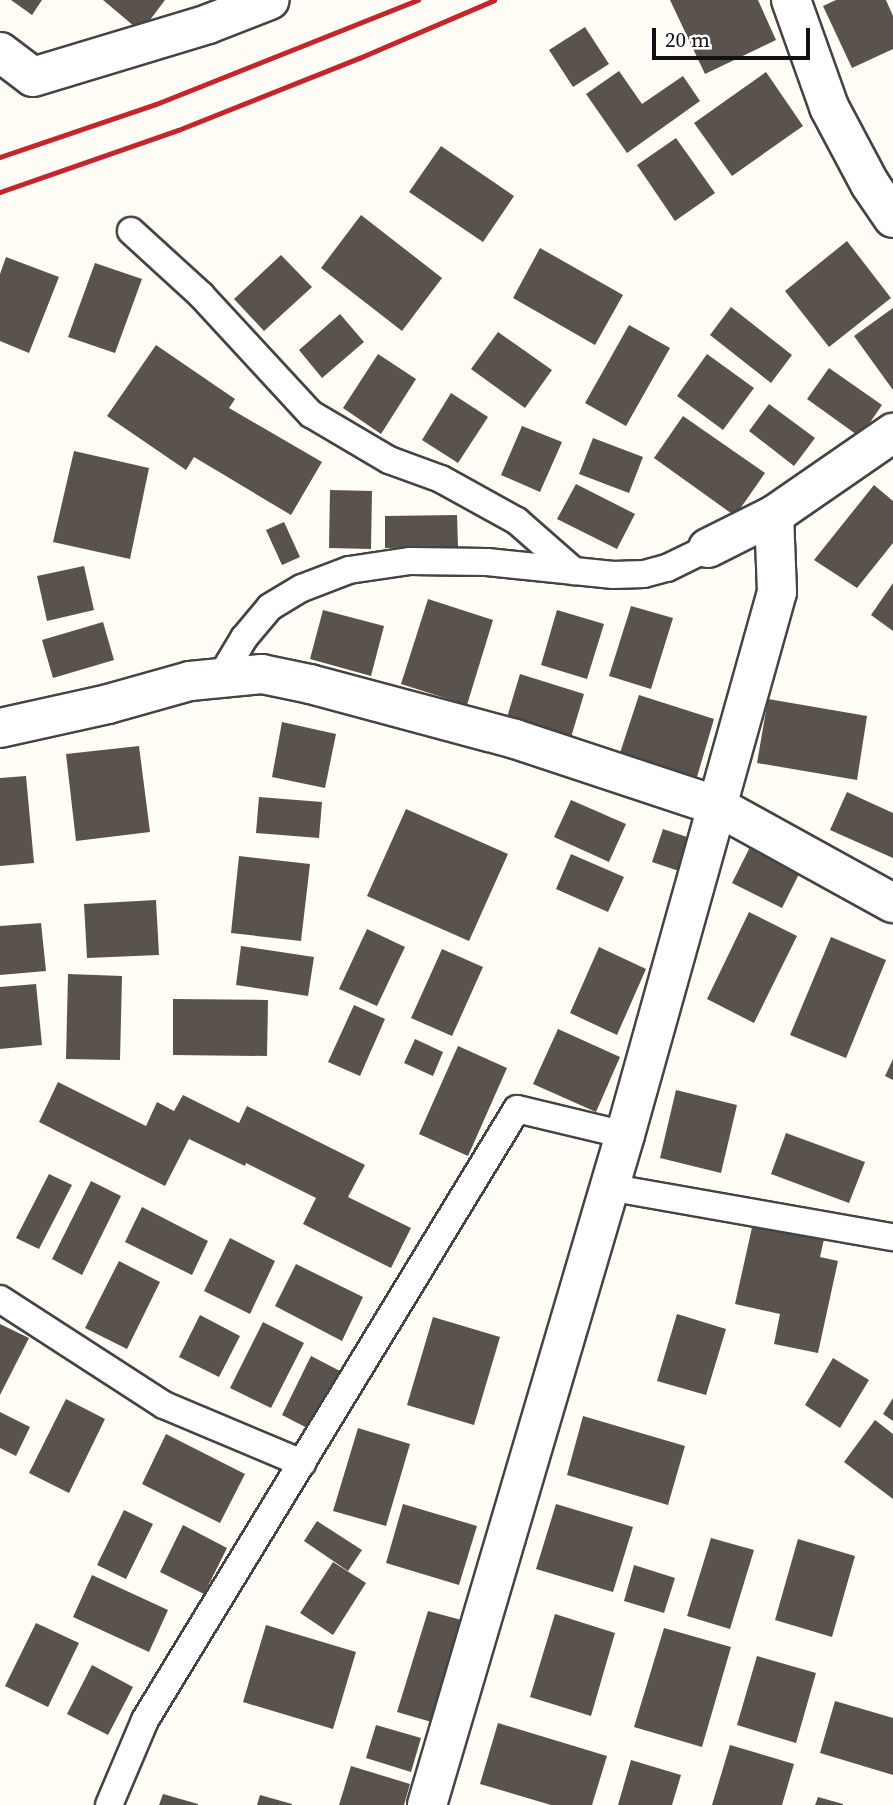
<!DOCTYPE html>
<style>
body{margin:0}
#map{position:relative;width:893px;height:1805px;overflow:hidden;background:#fffdf5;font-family:"Source Serif 4",serif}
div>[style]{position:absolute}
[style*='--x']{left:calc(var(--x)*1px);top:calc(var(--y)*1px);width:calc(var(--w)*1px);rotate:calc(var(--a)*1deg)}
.building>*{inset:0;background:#5a524d}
.roads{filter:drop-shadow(2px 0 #444) drop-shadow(-2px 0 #444) drop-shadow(0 2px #444) drop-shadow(0 -2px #444)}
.service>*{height:26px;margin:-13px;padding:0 13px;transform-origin:13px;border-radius:13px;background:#fff}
.minor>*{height:38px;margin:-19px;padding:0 19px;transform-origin:19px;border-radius:19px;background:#fff}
.rail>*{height:5px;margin:-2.5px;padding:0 2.5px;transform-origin:2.5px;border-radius:2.5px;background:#c4262e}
span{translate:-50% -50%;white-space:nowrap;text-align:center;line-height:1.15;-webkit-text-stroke:7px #fff;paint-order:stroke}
.scale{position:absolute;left:652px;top:28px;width:158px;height:32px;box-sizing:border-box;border:4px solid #111;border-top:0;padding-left:9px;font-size:21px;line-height:24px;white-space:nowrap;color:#111;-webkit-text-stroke:5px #fff;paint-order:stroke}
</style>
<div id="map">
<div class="building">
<i style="clip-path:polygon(11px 0,42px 0,32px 15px)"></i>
<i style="clip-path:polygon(103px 0,165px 0,141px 32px)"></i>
<i style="clip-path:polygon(670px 0,758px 0,776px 40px,705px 74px)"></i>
<i style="clip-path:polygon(836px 0,886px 0,893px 16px,893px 49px,852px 68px,823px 6px)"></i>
<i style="clip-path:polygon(585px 27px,609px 64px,573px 87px,549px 50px)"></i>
<i style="clip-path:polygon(619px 71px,642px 104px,683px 76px,700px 101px,627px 153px,586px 94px)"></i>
<i style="clip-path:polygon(766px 72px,803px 126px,732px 176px,694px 123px)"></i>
<i style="clip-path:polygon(676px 138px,715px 193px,675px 221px,637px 165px)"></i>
<i style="clip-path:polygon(441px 146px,514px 196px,483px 242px,409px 192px)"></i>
<i style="clip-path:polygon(361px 215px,442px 278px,402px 331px,321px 268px)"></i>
<i style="clip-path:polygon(847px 241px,891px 298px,829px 347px,785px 291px)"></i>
<i style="clip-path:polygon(540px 248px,623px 295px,595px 345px,513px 298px)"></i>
<i style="clip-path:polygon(281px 255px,312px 287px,264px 331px,234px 299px)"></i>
<i style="clip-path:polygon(6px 257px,59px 277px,29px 353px,0 341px,0 274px)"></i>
<i style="clip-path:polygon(95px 263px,142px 279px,115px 353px,68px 337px)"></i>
<i style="clip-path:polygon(731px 307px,792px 355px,771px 383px,710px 335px)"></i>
<i style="clip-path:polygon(893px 308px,893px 390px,854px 336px)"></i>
<i style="clip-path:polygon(340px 314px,364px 342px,322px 378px,299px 350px)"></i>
<i style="clip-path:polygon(629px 325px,670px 348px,626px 426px,585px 403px)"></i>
<i style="clip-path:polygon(498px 332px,552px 370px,525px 408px,471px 369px)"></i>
<i style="clip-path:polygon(156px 345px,235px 399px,229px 408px,322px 462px,291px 515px,194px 457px,186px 470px,107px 416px)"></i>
<i style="clip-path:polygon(378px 354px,416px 379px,381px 434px,343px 408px)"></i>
<i style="clip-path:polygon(707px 354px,754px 388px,723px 430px,677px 396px)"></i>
<i style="clip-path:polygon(829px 368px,882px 405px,860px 437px,807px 399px)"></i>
<i style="clip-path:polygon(451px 393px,488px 417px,458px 463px,422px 440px)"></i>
<i style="clip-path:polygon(769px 404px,815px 438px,794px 466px,749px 431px)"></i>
<i style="clip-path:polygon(683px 416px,765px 473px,735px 516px,654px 458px)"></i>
<i style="clip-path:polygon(522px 426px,562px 442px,540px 492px,501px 475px)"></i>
<i style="clip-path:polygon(593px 438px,643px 457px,629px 493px,579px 474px)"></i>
<i style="clip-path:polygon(74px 451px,149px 468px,130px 559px,53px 542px)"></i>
<i style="clip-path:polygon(576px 484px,635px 514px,617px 549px,557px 519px)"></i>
<i style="clip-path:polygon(874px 485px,893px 501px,893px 543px,857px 588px,814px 560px)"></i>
<i style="clip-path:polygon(330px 490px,372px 491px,371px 549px,329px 548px)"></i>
<i style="clip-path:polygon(457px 515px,458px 547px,385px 548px,385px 516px)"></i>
<i style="clip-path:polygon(284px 522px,300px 557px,282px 565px,266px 530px)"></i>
<i style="clip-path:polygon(84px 566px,94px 610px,47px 621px,37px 576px)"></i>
<i style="clip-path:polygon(893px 583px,893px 631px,871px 615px)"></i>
<i style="clip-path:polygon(428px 599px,493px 620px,467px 705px,401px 684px)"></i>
<i style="clip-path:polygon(631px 606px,673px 618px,651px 689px,609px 676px)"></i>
<i style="clip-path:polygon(323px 610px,384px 626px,371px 676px,310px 659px)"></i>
<i style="clip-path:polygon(557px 610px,604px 624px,587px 679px,541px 665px)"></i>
<i style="clip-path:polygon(103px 622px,114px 660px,53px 678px,42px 640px)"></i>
<i style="clip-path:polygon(520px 674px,584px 694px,569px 744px,505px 724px)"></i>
<i style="clip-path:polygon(639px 695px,714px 719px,697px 777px,620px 753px)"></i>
<i style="clip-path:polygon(768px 699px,867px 716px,857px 780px,757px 763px)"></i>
<i style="clip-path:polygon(282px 722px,336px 734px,325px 788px,272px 777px)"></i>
<i style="clip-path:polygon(139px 746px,150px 832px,76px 841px,66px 754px)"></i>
<i style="clip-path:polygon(26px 776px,34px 863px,0 866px,0 778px)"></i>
<i style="clip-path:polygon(847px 792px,893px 813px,893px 858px,830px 830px)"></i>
<i style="clip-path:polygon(259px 797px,322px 802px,319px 838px,256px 833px)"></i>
<i style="clip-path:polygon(571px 800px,626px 824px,609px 862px,554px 837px)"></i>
<i style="clip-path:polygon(406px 809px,508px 854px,469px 941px,367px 896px)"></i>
<i style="clip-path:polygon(663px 829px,690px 838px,679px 871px,652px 862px)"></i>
<i style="clip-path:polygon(751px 845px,801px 870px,782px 908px,732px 883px)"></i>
<i style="clip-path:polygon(571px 854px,624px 877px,608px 912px,556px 889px)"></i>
<i style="clip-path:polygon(239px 856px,310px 864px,301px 941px,231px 933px)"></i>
<i style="clip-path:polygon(156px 900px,159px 955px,87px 958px,84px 904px)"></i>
<i style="clip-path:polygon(749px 912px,797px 936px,754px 1023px,707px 999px)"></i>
<i style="clip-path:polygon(41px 923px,46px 971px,0 975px,0 926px)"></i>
<i style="clip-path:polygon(367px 929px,405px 947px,377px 1006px,339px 989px)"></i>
<i style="clip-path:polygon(831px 937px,886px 960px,846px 1058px,790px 1035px)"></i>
<i style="clip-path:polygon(241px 946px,314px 957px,308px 996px,236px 985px)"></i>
<i style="clip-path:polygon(599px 947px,646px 969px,617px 1035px,570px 1013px)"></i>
<i style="clip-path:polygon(442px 949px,483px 967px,452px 1036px,411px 1018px)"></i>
<i style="clip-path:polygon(68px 974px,122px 976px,120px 1060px,66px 1059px)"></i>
<i style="clip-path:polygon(36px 984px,42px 1045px,0 1049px,0 987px)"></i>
<i style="clip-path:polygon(173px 999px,268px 1000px,267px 1056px,173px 1055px)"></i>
<i style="clip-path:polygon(354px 1005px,385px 1019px,360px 1076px,328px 1062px)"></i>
<i style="clip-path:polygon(558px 1029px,620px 1057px,596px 1112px,533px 1084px)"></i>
<i style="clip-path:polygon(415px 1039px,443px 1052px,433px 1076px,404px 1063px)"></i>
<i style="clip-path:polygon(458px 1046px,507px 1068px,468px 1156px,419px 1134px)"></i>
<i style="clip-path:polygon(893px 1059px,893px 1080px,885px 1076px)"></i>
<i style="clip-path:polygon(58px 1082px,146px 1126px,157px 1102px,174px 1111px,183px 1095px,239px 1123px,247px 1106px,365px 1165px,348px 1197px,411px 1228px,391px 1268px,303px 1224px,316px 1198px,246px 1163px,245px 1166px,189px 1139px,165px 1186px,39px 1122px)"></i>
<i style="clip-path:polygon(676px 1090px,737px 1105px,721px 1173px,660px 1158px)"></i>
<i style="clip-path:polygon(786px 1133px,865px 1162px,849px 1203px,771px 1174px)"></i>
<i style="clip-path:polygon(49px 1174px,72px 1185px,39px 1249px,16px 1238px)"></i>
<i style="clip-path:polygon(91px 1181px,121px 1196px,82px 1275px,52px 1259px)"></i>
<i style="clip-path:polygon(142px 1207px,208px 1241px,192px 1275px,125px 1242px)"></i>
<i style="clip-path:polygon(753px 1223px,824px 1239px,820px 1257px,838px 1261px,818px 1353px,774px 1344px,780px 1314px,735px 1304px)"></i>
<i style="clip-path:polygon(230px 1238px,275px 1261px,250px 1314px,204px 1291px)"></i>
<i style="clip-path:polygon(119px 1261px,160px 1282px,127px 1349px,85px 1328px)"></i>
<i style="clip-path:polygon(296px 1264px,363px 1297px,342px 1341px,275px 1306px)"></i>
<i style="clip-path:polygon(677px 1314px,726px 1329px,706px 1395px,657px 1381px)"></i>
<i style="clip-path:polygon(200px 1315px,240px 1336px,219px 1377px,179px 1357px)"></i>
<i style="clip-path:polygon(433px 1317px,500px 1337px,474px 1425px,407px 1405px)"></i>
<i style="clip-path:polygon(263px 1322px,304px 1343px,271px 1408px,230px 1388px)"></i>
<i style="clip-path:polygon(0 1324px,29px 1338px,0 1395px)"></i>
<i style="clip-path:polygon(311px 1356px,340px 1371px,311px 1430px,282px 1415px)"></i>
<i style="clip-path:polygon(833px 1358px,869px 1380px,840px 1428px,805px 1405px)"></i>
<i style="clip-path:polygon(893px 1398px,893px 1421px,883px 1414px)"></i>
<i style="clip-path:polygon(66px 1399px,105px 1419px,69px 1493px,29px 1473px)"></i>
<i style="clip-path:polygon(0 1412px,30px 1427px,16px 1456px,0 1448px)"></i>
<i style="clip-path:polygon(583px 1416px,685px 1446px,668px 1505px,567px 1475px)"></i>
<i style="clip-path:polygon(875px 1420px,893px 1434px,893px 1499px,844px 1462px)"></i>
<i style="clip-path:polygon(358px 1428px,410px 1444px,386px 1526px,333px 1511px)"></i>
<i style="clip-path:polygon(166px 1434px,245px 1474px,220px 1523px,142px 1484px)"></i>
<i style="clip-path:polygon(403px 1504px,477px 1526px,459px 1585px,386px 1563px)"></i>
<i style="clip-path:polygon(556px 1504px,633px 1527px,613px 1592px,536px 1569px)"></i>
<i style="clip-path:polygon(124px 1510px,153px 1524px,126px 1579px,97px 1565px)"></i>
<i style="clip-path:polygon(317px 1521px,362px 1550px,348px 1571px,304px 1541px)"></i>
<i style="clip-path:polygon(183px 1525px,227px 1548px,204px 1594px,160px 1572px)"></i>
<i style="clip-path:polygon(711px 1538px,754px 1550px,730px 1629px,687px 1616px)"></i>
<i style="clip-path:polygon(798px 1539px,855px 1556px,832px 1637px,775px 1620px)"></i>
<i style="clip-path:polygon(333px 1562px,366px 1583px,333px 1635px,300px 1613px)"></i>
<i style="clip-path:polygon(634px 1565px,675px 1578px,664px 1613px,624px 1601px)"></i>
<i style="clip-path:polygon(92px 1575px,168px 1610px,149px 1652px,73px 1617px)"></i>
<i style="clip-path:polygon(428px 1611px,465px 1621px,435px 1723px,397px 1712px)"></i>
<i style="clip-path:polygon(555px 1614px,615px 1633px,591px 1716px,530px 1697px)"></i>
<i style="clip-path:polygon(36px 1623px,79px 1643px,48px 1707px,5px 1686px)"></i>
<i style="clip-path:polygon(266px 1625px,356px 1652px,333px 1729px,243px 1702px)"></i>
<i style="clip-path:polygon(664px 1628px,731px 1647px,702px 1747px,634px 1727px)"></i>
<i style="clip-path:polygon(757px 1656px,816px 1673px,796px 1743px,737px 1725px)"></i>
<i style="clip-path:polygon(92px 1665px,133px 1687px,108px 1735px,67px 1714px)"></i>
<i style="clip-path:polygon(835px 1701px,893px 1718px,893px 1775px,820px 1753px)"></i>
<i style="clip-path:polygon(498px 1723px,607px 1756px,592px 1805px,551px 1805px,480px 1784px)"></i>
<i style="clip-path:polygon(376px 1725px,421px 1738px,411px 1772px,366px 1758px)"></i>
<i style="clip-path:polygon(730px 1745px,794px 1764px,782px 1805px,712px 1805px)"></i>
<i style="clip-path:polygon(631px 1760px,681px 1775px,672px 1805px,618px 1805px)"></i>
<i style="clip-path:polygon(351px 1766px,410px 1784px,404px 1805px,339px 1805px)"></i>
<i style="clip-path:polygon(163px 1794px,198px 1804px,198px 1805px,159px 1805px)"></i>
<i style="clip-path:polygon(260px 1795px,292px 1804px,292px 1805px,257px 1805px)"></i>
<i style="clip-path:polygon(818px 1797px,843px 1804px,843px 1805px,815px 1805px)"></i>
</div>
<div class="roads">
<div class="service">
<i style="--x:131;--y:231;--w:95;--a:42.4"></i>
<i style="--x:201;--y:295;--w:162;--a:47.3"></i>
<i style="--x:311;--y:414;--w:91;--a:30.5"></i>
<i style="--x:389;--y:460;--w:55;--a:20.1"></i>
<i style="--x:441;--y:479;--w:87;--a:28.9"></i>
<i style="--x:517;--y:521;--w:76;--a:41.3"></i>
<i style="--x:220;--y:678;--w:47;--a:-59"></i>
<i style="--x:244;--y:638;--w:40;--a:-50"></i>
<i style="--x:270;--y:607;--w:37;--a:-31"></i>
<i style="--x:302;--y:588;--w:50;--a:-21"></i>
<i style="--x:349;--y:570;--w:62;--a:-8.4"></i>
<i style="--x:410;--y:561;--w:77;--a:0.7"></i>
<i style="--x:487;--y:562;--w:127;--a:5.9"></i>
<i style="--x:613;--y:575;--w:31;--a:-2"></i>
<i style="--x:644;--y:574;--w:24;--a:-15"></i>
<i style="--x:667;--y:568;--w:46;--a:-26"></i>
<i style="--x:608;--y:1187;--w:289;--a:10"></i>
<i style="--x:0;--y:1299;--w:195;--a:32.9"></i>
<i style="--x:164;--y:1405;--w:150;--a:22.8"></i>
<i style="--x:109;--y:1805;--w:92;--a:-67"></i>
<i style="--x:145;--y:1720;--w:715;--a:-58.67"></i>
<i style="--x:517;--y:1109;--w:111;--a:13.5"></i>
</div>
<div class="minor">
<i style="--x:791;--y:0;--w:114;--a:70.4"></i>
<i style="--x:829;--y:107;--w:87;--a:62"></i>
<i style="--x:870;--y:184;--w:41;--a:55.9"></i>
<i style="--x:0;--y:52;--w:41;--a:37.1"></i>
<i style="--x:33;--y:77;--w:183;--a:-16.8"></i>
<i style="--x:208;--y:24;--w:66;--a:-21.2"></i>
<i style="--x:708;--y:548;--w:74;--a:-26.6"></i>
<i style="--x:774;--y:515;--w:145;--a:-34.6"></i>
<i style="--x:0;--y:728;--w:111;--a:-12.5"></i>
<i style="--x:108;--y:704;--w:85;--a:-15.7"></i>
<i style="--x:190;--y:681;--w:72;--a:-5.6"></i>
<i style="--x:262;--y:674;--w:49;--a:11.8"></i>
<i style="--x:310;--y:684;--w:212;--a:15"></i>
<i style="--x:515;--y:739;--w:213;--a:18.3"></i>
<i style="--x:717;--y:806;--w:201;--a:28.9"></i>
<i style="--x:427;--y:1805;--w:699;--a:-73.54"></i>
<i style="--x:625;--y:1135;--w:564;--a:-74.36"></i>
<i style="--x:777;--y:592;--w:77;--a:-92.2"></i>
</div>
</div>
<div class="rail">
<i style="--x:0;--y:157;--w:165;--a:-18.8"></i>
<i style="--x:156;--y:104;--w:282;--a:-21.7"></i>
<i style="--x:0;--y:192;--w:188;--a:-19.2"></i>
<i style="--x:178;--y:130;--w:195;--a:-21.7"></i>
<i style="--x:359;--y:58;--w:147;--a:-23.2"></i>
</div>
<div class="scale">20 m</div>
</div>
